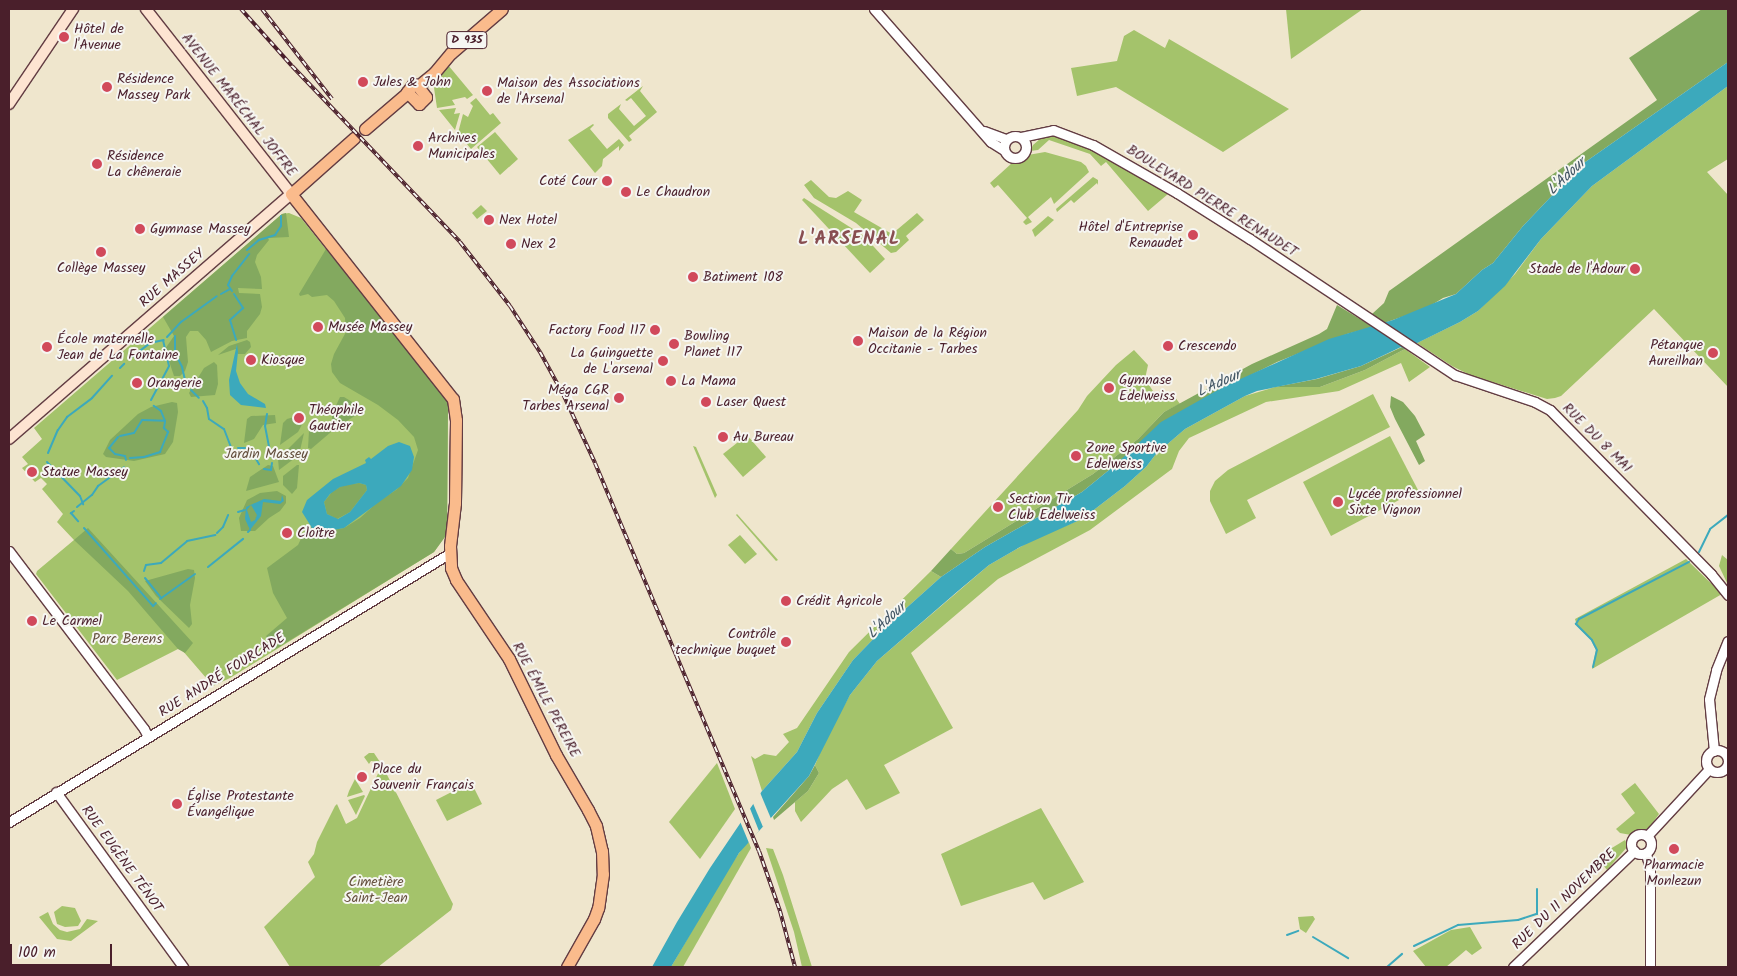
<!DOCTYPE html>
<meta charset="utf-8">
<style>
body{margin:0}
#map{position:relative;width:1737px;height:976px;overflow:hidden;background:#efe6cd;font-family:Kalam,sans-serif}
div>[style]{position:absolute}
[style*='--x']{left:calc(var(--x)*1px);top:calc(var(--y)*1px);width:calc(var(--w)*1px);rotate:calc(var(--a)*1deg)}
.green>*{inset:0;background:#a4c36b}
.forest>*{inset:0;background:#83a95f}
.water>*{inset:0;background:#3ca9bc}
.pier>*{inset:0;background:#efe6cd}
.stream>*{height:2px;margin:-1px;padding:0 1px;transform-origin:1px;border-radius:1px;background:#3ca9bc}
.roads{filter:drop-shadow(1px 0 #633d43) drop-shadow(-1px 0 #633d43) drop-shadow(0 1px #633d43) drop-shadow(0 -1px #633d43)}
.tertiary>*{height:9px;margin:-4.5px;padding:0 4.5px;transform-origin:4.5px;border-radius:4.5px;background:#fff}
.tertiary>.ring{margin:-4.5px;padding:0;box-sizing:content-box;background:none;border:9px solid #fff;border-radius:50%}
.secondary>*{height:10px;margin:-5px;padding:0 5px;transform-origin:5px;border-radius:5px;background:#fde4d1}
.primary>*{height:11px;margin:-5.5px;padding:0 5.5px;transform-origin:5.5px;border-radius:5.5px;background:#fabb8c}
.rail>*{height:4px;margin-top:-2px;transform-origin:0;background:repeating-linear-gradient(90deg,#f6f6f2 0 5.5px,#4a1f2b 0 11px);box-sizing:border-box;border-block:1px solid #4a1f2b}
.dots>*{width:14px;height:14px;translate:-50% -50%;box-sizing:border-box;border:2px solid #f6f6f2;border-radius:50%}
span{translate:-50% -50%;white-space:nowrap;text-align:center;line-height:1.15;-webkit-text-stroke:4px #f6f6f2;paint-order:stroke}
.shield-label span{padding:1px 4px;background:#f6f6f2;border:1px solid;border-radius:4px;-webkit-text-stroke-width:0}
.shield-label{font-size:12px;color:#4a1f2b;font-weight:700}
.poi-label{font-size:14px;color:#4a1f2b}
.left{translate:0 -50%;text-align:left}
.right{translate:-100% -50%;text-align:right}
.street-label{font-size:14px;color:#4a1f2b}
.park-label{font-size:14px;color:#65503e}
.water-label{font-size:15px;color:#445665;font-style:italic}
.district-label{font-size:19px;color:#884e51;font-weight:700;letter-spacing:1px}
.frame{position:absolute;inset:0;border:10px solid #4a1f2b;pointer-events:none}
.scale{position:absolute;left:10px;top:944px;width:102px;height:22px;box-sizing:border-box;border:2px solid #4a1f2b;border-top:0;padding-left:6px;font-size:15px;line-height:18px;white-space:nowrap;color:#4a1f2b;-webkit-text-stroke:4px #f6f6f2;paint-order:stroke}
</style>
<div id="map">
<div class="green">
<i style="clip-path:polygon(1286px 9px,1363px 9px,1291px 59px)"></i>
<i style="clip-path:polygon(1134px 30px,1165px 48px,1169px 39px,1289px 109px,1223px 152px,1116px 87px,1077px 96px,1071px 68px,1117px 61px,1124px 36px)"></i>
<i style="clip-path:polygon(448px 65px,473px 95px,467px 99px,465px 97px,452px 100px,455px 105px,437px 108px,434px 88px)"></i>
<i style="clip-path:polygon(643px 86px,640px 91px,657px 112px,629px 136px,632px 140px,629px 142px,608px 118px,608px 114px,621px 104px,619px 109px,634px 126px,646px 116px,631px 98px,627px 101px,625px 100px)"></i>
<i style="clip-path:polygon(1728px 86px,1728px 159px,1707px 172px,1728px 195px,1728px 387px,1654px 309px,1561px 396px,1555px 398px,1547px 399px,1470px 375px,1452px 366px,1417px 343px,1460px 322px,1478px 311px,1515px 274px,1541px 239px,1592px 186px)"></i>
<i style="clip-path:polygon(476px 98px,490px 115px,493px 113px,501px 123px,471px 149px,458px 133px,463px 114px,468px 117px,473px 106px,470px 103px)"></i>
<i style="clip-path:polygon(456px 108px,454px 114px,460px 113px,455px 130px,439px 110px)"></i>
<i style="clip-path:polygon(593px 124px,594px 125px,590px 129px,607px 149px,619px 139px,624px 145px,619px 151px,619px 146px,603px 159px,602px 166px,595px 173px,568px 140px)"></i>
<i style="clip-path:polygon(495px 132px,518px 159px,500px 175px,477px 147px)"></i>
<i style="clip-path:polygon(1054px 136px,1094px 151px,1168px 194px,1148px 211px,1106px 162px,1101px 166px,1090px 154px,1049px 140px,1038px 150px,1030px 151px,1033px 145px,1040px 139px)"></i>
<i style="clip-path:polygon(1045px 152px,1081px 162px,1086px 166px,1089px 172px,1054px 204px,1051px 197px,1028px 217px,1032px 222px,1026px 225px,1023px 222px,1027px 218px,998px 185px,994px 188px,990px 183px,1012px 163px,1020px 162px,1028px 155px)"></i>
<i style="clip-path:polygon(1093px 177px,1098px 180px,1098px 185px,1097px 183px,1074px 203px,1071px 200px,1057px 212px,1056px 209px)"></i>
<i style="clip-path:polygon(811px 180px,829px 197px,836px 198px,848px 191px,862px 200px,854px 212px,892px 234px,917px 213px,924px 220px,906px 236px,909px 240px,896px 252px,891px 253px,856px 223px,814px 198px,804px 185px)"></i>
<i style="clip-path:polygon(804px 198px,864px 236px,885px 259px,870px 273px,802px 200px)"></i>
<i style="clip-path:polygon(481px 205px,487px 211px,477px 219px,472px 213px)"></i>
<i style="clip-path:polygon(289px 213px,301px 218px,448px 402px,447px 534px,434px 552px,230px 678px,213px 686px,182px 650px,178px 649px,117px 680px,36px 574px,37px 571px,74px 540px,57px 522px,63px 514px,42px 489px,47px 484px,41px 478px,35px 482px,22px 468px,28px 464px,22px 457px,42px 439px,34px 428px,282px 214px)"></i>
<i style="clip-path:polygon(1048px 216px,1054px 220px,1035px 237px,1032px 230px)"></i>
<i style="clip-path:polygon(1405px 349px,1430px 367px,1409px 382px,1401px 363px,1339px 391px,1266px 402px,1189px 438px,1179px 451px,1172px 469px,1090px 530px,998px 579px,911px 653px,953px 728px,884px 765px,900px 793px,866px 810px,847px 779px,832px 789px,801px 822px,795px 811px,795px 802px,808px 791px,819px 773px,815px 765px,828px 734px,850px 695px,877px 661px,989px 565px,1034px 539px,1082px 519px,1125px 486px,1146px 467px,1156px 454px,1185px 429px,1245px 396px,1275px 387px,1320px 387px,1365px 370px)"></i>
<i style="clip-path:polygon(1134px 350px,1148px 365px,1145px 379px,1153px 391px,1164px 399px,1169px 400px,1175px 397px,1180px 404px,1164px 412px,1138px 439px,1093px 474px,964px 553px,957px 554px,951px 549px,1078px 410px,1087px 396px,1116px 365px)"></i>
<i style="clip-path:polygon(1373px 394px,1390px 427px,1247px 500px,1256px 518px,1226px 534px,1210px 501px,1210px 491px,1215px 481px,1228px 470px)"></i>
<i style="clip-path:polygon(747px 435px,766px 457px,743px 477px,723px 454px)"></i>
<i style="clip-path:polygon(1390px 436px,1418px 490px,1331px 536px,1303px 482px)"></i>
<i style="clip-path:polygon(693px 446px,696px 447px,717px 495px,715px 498px)"></i>
<i style="clip-path:polygon(737px 514px,778px 560px,776px 561px,736px 515px)"></i>
<i style="clip-path:polygon(740px 535px,757px 554px,745px 564px,728px 545px)"></i>
<i style="clip-path:polygon(1722px 555px,1728px 560px,1728px 585px,1719px 566px)"></i>
<i style="clip-path:polygon(1686px 559px,1722px 594px,1592px 669px,1596px 650px,1591px 640px,1577px 626px,1575px 619px)"></i>
<i style="clip-path:polygon(931px 571px,941px 577px,884px 628px,853px 660px,817px 713px,797px 752px,762px 791px,751px 756px,755px 759px,764px 754px,776px 756px,789px 742px,783px 734px,797px 728px,849px 652px)"></i>
<i style="clip-path:polygon(369px 753px,374px 753px,380px 762px,371px 761px,369px 764px,364px 757px)"></i>
<i style="clip-path:polygon(717px 763px,735px 809px,700px 859px,669px 822px)"></i>
<i style="clip-path:polygon(382px 765px,453px 904px,451px 910px,378px 967px,290px 967px,264px 927px,315px 877px,308px 862px,314px 854px,317px 842px,335px 806px,337px 804px,346px 824px,357px 818px)"></i>
<i style="clip-path:polygon(355px 779px,363px 792px,347px 797px,349px 791px)"></i>
<i style="clip-path:polygon(471px 782px,482px 804px,447px 821px,436px 800px)"></i>
<i style="clip-path:polygon(1635px 783px,1659px 814px,1649px 828px,1631px 835px,1620px 833px,1616px 829px,1635px 813px,1621px 794px)"></i>
<i style="clip-path:polygon(364px 795px,365px 796px,356px 815px,348px 800px)"></i>
<i style="clip-path:polygon(1041px 808px,1084px 882px,1044px 900px,1033px 882px,961px 906px,941px 854px)"></i>
<i style="clip-path:polygon(748px 840px,751px 848px,683px 967px,671px 967px,726px 872px)"></i>
<i style="clip-path:polygon(1625px 840px,1628px 846px,1607px 870px,1597px 857px)"></i>
<i style="clip-path:polygon(766px 848px,773px 849px,783px 875px,812px 967px,802px 967px,794px 932px)"></i>
<i style="clip-path:polygon(62px 906px,75px 908px,81px 921px,78px 926px,65px 927px,57px 924px,54px 912px)"></i>
<i style="clip-path:polygon(48px 912px,53px 924px,60px 930px,67px 932px,80px 929px,87px 919px,98px 921px,71px 941px,57px 939px,39px 917px)"></i>
<i style="clip-path:polygon(1313px 916px,1315px 919px,1306px 933px,1300px 929px,1298px 917px)"></i>
<i style="clip-path:polygon(1470px 927px,1482px 948px,1472px 955px,1466px 950px,1446px 967px,1426px 967px,1413px 951px,1451px 930px)"></i>
</div>
<div class="forest">
<i style="clip-path:polygon(1702px 9px,1728px 9px,1728px 62px,1581px 165px,1523px 226px,1493px 263px,1482px 270px,1456px 294px,1443px 298px,1425px 309px,1384px 323px,1372px 314px,1384px 303px,1389px 291px,1657px 100px,1629px 58px)"></i>
<i style="clip-path:polygon(286px 213px,289px 237px,268px 238px,269px 240px,257px 255px,255px 262px,261px 277px,262px 289px,238px 288px,239px 293px,260px 294px,262px 307px,260px 314px,247px 331px,247px 338px,232px 341px,211px 352px,206px 340px,198px 331px,190px 331px,186px 337px,188px 362px,185px 371px,180px 376px,174px 376px,165px 349px,174px 336px,163px 317px,282px 214px)"></i>
<i style="clip-path:polygon(326px 249px,448px 402px,447px 534px,434px 552px,274px 650px,266px 636px,287px 618px,273px 593px,267px 568px,298px 545px,308px 524px,316px 530px,323px 532px,344px 528px,360px 518px,379px 501px,396px 490px,408px 478px,418px 450px,414px 437px,398px 420px,378px 405px,340px 383px,332px 372px,331px 364px,334px 354px,346px 332px,345px 318px,334px 301px,327px 295px,312px 297px,308px 294px,300px 296px,299px 294px)"></i>
<i style="clip-path:polygon(1337px 305px,1373px 327px,1347px 334px,1277px 362px,1243px 379px,1114px 466px,1082px 492px,985px 547px,941px 577px,931px 571px,951px 549px,957px 554px,964px 553px,1093px 474px,1138px 439px,1164px 412px,1252px 364px,1319px 334px,1327px 329px)"></i>
<i style="clip-path:polygon(247px 340px,250px 342px,251px 347px,245px 354px,238px 354px,236px 345px,236px 349px,218px 355px,229px 346px)"></i>
<i style="clip-path:polygon(1402px 347px,1405px 349px,1365px 370px,1320px 387px,1275px 387px,1317px 379px,1361px 366px)"></i>
<i style="clip-path:polygon(214px 362px,217px 365px,218px 384px,215px 395px,191px 397px,189px 393px,193px 386px,204px 368px)"></i>
<i style="clip-path:polygon(1391px 396px,1403px 402px,1415px 416px,1425px 435px,1416px 441px,1425px 461px,1419px 465px,1395px 419px,1390px 407px)"></i>
<i style="clip-path:polygon(340px 397px,344px 397px,357px 405px,361px 412px,339px 426px,332px 420px,332px 414px)"></i>
<i style="clip-path:polygon(172px 402px,177px 403px,178px 412px,173px 442px,165px 454px,134px 461px,106px 457px,103px 454px,110px 440px,138px 414px,151px 407px)"></i>
<i style="clip-path:polygon(275px 415px,276px 423px,263px 425px,254px 439px,244px 443px,247px 419px,251px 416px)"></i>
<i style="clip-path:polygon(301px 415px,305px 419px,298px 432px,280px 445px,283px 423px,287px 419px)"></i>
<i style="clip-path:polygon(323px 423px,331px 432px,311px 449px,308px 448px,309px 431px,314px 425px)"></i>
<i style="clip-path:polygon(304px 433px,299px 455px,279px 470px,278px 459px)"></i>
<i style="clip-path:polygon(268px 465px,273px 466px,279px 482px,246px 491px,250px 477px)"></i>
<i style="clip-path:polygon(297px 465px,299px 465px,297px 488px,292px 494px,283px 485px,283px 476px)"></i>
<i style="clip-path:polygon(359px 483px,366px 485px,367px 490px,350px 512px,337px 519px,327px 514px,324px 502px,332px 492px,343px 485px)"></i>
<i style="clip-path:polygon(277px 491px,286px 496px,286px 503px,280px 511px,269px 518px,255px 531px,241px 531px,239px 518px,247px 500px,260px 493px)"></i>
<i style="clip-path:polygon(88px 528px,193px 643px,185px 653px,178px 649px,128px 591px,74px 540px)"></i>
<i style="clip-path:polygon(188px 569px,194px 570px,195px 578px,190px 605px,192px 624px,189px 628px,156px 596px,145px 581px)"></i>
<i style="clip-path:polygon(815px 765px,819px 773px,808px 791px,774px 820px,773px 817px,809px 776px)"></i>
</div>
<div class="water">
<i style="clip-path:polygon(1728px 62px,1728px 86px,1592px 186px,1541px 239px,1505px 286px,1478px 311px,1460px 322px,1405px 349px,1401px 347px,1361px 366px,1316px 379px,1257px 391px,1245px 396px,1185px 429px,1156px 454px,1146px 467px,1125px 486px,1082px 519px,1020px 547px,989px 565px,958px 591px,877px 661px,850px 695px,809px 776px,739px 853px,671px 967px,652px 967px,677px 922px,710px 868px,762px 791px,797px 752px,817px 713px,853px 660px,884px 628px,941px 577px,985px 547px,1082px 492px,1114px 466px,1161px 422px,1225px 386px,1329px 339px,1393px 320px,1456px 294px,1482px 270px,1493px 263px,1523px 226px,1581px 165px)"></i>
<i style="clip-path:polygon(237px 344px,238px 352px,236px 371px,240px 383px,248px 394px,265px 404px,266px 408px,241px 405px,230px 395px,229px 380px)"></i>
<i style="clip-path:polygon(evenodd,399px 442px,410px 446px,414px 457px,412px 470px,401px 486px,344px 528px,323px 532px,312px 528px,302px 512px,307px 500px,333px 479px,366px 463px,365px 460px,369px 457px,371px 459px,388px 446px,399px 442px,359px 483px,366px 485px,367px 490px,350px 512px,338px 519px,327px 514px,324px 502px,330px 494px,340px 487px,359px 483px)"></i>
<i style="clip-path:polygon(evenodd,282px 495px,284px 501px,280px 504px,263px 502px,261px 516px,250px 530px,245px 519px,246px 507px,264px 499px,281px 501px,282px 495px,251px 505px,257px 515px,255px 520px,251px 522px,247px 510px,251px 505px)"></i>
</div>
<div class="pier">
<i style="clip-path:polygon(759px 790px,772px 821px,763px 827px,752px 801px)"></i>
<i style="clip-path:polygon(749px 806px,759px 831px,749px 843px,739px 819px)"></i>
</div>
<div class="stream">
<i style="--x:247;--y:250;--w:16;--a:-40"></i>
<i style="--x:259;--y:240;--w:17;--a:-17"></i>
<i style="--x:275;--y:235;--w:11;--a:-56"></i>
<i style="--x:281;--y:226;--w:10;--a:-90"></i>
<i style="--x:232;--y:291;--w:7;--a:-124"></i>
<i style="--x:228;--y:285;--w:10;--a:-66"></i>
<i style="--x:232;--y:276;--w:28;--a:-52"></i>
<i style="--x:221;--y:294;--w:10;--a:-29"></i>
<i style="--x:234;--y:294;--w:17;--a:57"></i>
<i style="--x:243;--y:308;--w:18;--a:137"></i>
<i style="--x:230;--y:320;--w:21;--a:73"></i>
<i style="--x:175;--y:336;--w:17;--a:90"></i>
<i style="--x:175;--y:353;--w:16;--a:63"></i>
<i style="--x:182;--y:367;--w:18;--a:77"></i>
<i style="--x:167;--y:337;--w:21;--a:-47"></i>
<i style="--x:181;--y:322;--w:44;--a:-35.8"></i>
<i style="--x:129;--y:359;--w:26;--a:-37"></i>
<i style="--x:150;--y:343;--w:14;--a:-12"></i>
<i style="--x:120;--y:368;--w:6;--a:-45"></i>
<i style="--x:191;--y:390;--w:11;--a:45"></i>
<i style="--x:151;--y:400;--w:38;--a:-62"></i>
<i style="--x:169;--y:366;--w:26;--a:-103"></i>
<i style="--x:203;--y:401;--w:8;--a:60"></i>
<i style="--x:207;--y:408;--w:11;--a:80"></i>
<i style="--x:209;--y:419;--w:18;--a:34"></i>
<i style="--x:224;--y:429;--w:19;--a:69"></i>
<i style="--x:267;--y:414;--w:12;--a:99"></i>
<i style="--x:265;--y:426;--w:31;--a:79"></i>
<i style="--x:120;--y:436;--w:14;--a:-12"></i>
<i style="--x:134;--y:433;--w:15;--a:-58"></i>
<i style="--x:142;--y:420;--w:23;--a:2"></i>
<i style="--x:165;--y:421;--w:11;--a:-112"></i>
<i style="--x:161;--y:411;--w:9;--a:-144"></i>
<i style="--x:118;--y:437;--w:14;--a:129"></i>
<i style="--x:109;--y:448;--w:8;--a:45"></i>
<i style="--x:115;--y:454;--w:10;--a:11"></i>
<i style="--x:125;--y:456;--w:4;--a:76"></i>
<i style="--x:238;--y:448;--w:7;--a:0"></i>
<i style="--x:248;--y:449;--w:11;--a:49"></i>
<i style="--x:48;--y:453;--w:25;--a:-67"></i>
<i style="--x:58;--y:430;--w:16;--a:-55"></i>
<i style="--x:67;--y:417;--w:31;--a:-37"></i>
<i style="--x:92;--y:398;--w:30;--a:-48"></i>
<i style="--x:130;--y:458;--w:14;--a:-4"></i>
<i style="--x:144;--y:457;--w:17;--a:-17"></i>
<i style="--x:160;--y:452;--w:22;--a:-68"></i>
<i style="--x:168;--y:432;--w:6;--a:-135"></i>
<i style="--x:164;--y:428;--w:6;--a:-81"></i>
<i style="--x:256;--y:459;--w:6;--a:59"></i>
<i style="--x:47;--y:462;--w:47;--a:45.9"></i>
<i style="--x:80;--y:496;--w:9;--a:69"></i>
<i style="--x:264;--y:469;--w:7;--a:8"></i>
<i style="--x:271;--y:470;--w:7;--a:-82"></i>
<i style="--x:77;--y:507;--w:19;--a:-39"></i>
<i style="--x:92;--y:495;--w:11;--a:-56"></i>
<i style="--x:98;--y:486;--w:32;--a:-36"></i>
<i style="--x:74;--y:511;--w:4;--a:146"></i>
<i style="--x:71;--y:513;--w:11;--a:49"></i>
<i style="--x:238;--y:512;--w:7;--a:-16"></i>
<i style="--x:84;--y:528;--w:104;--a:48.5"></i>
<i style="--x:153;--y:606;--w:4;--a:-45"></i>
<i style="--x:248;--y:532;--w:3;--a:-45"></i>
<i style="--x:217;--y:533;--w:8;--a:-45"></i>
<i style="--x:223;--y:527;--w:13;--a:-67"></i>
<i style="--x:1699;--y:552;--w:25;--a:-64"></i>
<i style="--x:1710;--y:529;--w:23;--a:-38"></i>
<i style="--x:208;--y:567;--w:45;--a:-38.7"></i>
<i style="--x:144;--y:571;--w:6;--a:-72"></i>
<i style="--x:146;--y:565;--w:15;--a:-8"></i>
<i style="--x:161;--y:563;--w:34;--a:-40"></i>
<i style="--x:187;--y:541;--w:29;--a:-12"></i>
<i style="--x:145;--y:578;--w:26;--a:51"></i>
<i style="--x:160;--y:599;--w:43;--a:-35.5"></i>
<i style="--x:1593;--y:667;--w:17;--a:-77"></i>
<i style="--x:1597;--y:650;--w:11;--a:-117"></i>
<i style="--x:1592;--y:640;--w:23;--a:-135"></i>
<i style="--x:1576;--y:624;--w:6;--a:-59"></i>
<i style="--x:1579;--y:619;--w:124;--a:-27.4"></i>
<i style="--x:1287;--y:935;--w:12;--a:-20"></i>
<i style="--x:1313;--y:937;--w:41;--a:31"></i>
<i style="--x:1414;--y:946;--w:49;--a:-25.5"></i>
<i style="--x:1458;--y:925;--w:60;--a:-4.8"></i>
<i style="--x:1518;--y:920;--w:20;--a:-18"></i>
<i style="--x:1537;--y:914;--w:25;--a:-90"></i>
<i style="--x:1387;--y:967;--w:20;--a:-41"></i>
</div>
<div class="roads">
<div class="tertiary">
<i style="--x:874;--y:9;--w:177;--a:48.7"></i>
<i style="--x:991;--y:142;--w:15;--a:32"></i>
<i style="--x:984;--y:131;--w:23;--a:20"></i>
<i class="ring" style="left:1004px;top:136px;width:13px;height:13px"></i>
<i style="--x:1021;--y:137;--w:33;--a:-12"></i>
<i style="--x:1053;--y:130;--w:43;--a:20.6"></i>
<i style="--x:1093;--y:145;--w:97;--a:29.7"></i>
<i style="--x:1177;--y:193;--w:86;--a:32.2"></i>
<i style="--x:1250;--y:239;--w:246;--a:33.6"></i>
<i style="--x:1455;--y:375;--w:84;--a:18.6"></i>
<i style="--x:1535;--y:402;--w:17;--a:28"></i>
<i style="--x:1550;--y:410;--w:230;--a:45.5"></i>
<i style="--x:1711;--y:574;--w:27;--a:51"></i>
<i style="--x:9;--y:551;--w:223;--a:52.8"></i>
<i style="--x:144;--y:729;--w:9;--a:63"></i>
<i class="ring" style="left:1706px;top:750px;width:13px;height:13px"></i>
<i style="--x:1714;--y:751;--w:52;--a:-95.5"></i>
<i style="--x:1709;--y:699;--w:30;--a:-76"></i>
<i style="--x:1716;--y:670;--w:31;--a:-68"></i>
<i style="--x:56;--y:792;--w:216;--a:54"></i>
<i style="--x:9;--y:822;--w:517;--a:-31.38"></i>
<i class="ring" style="left:1631px;top:834px;width:11px;height:11px"></i>
<i style="--x:1647;--y:836;--w:91;--a:-47.2"></i>
<i style="--x:1646;--y:853;--w:18;--a:77"></i>
<i style="--x:1650;--y:871;--w:96;--a:90"></i>
<i style="--x:1513;--y:967;--w:168;--a:-43.8"></i>
</div>
<div class="secondary">
<i style="--x:9;--y:104;--w:115;--a:-56"></i>
<i style="--x:9;--y:439;--w:374;--a:-41"></i>
<i style="--x:291;--y:194;--w:235;--a:-128.1"></i>
</div>
<div class="primary">
<i style="--x:413;--y:84;--w:4;--a:14"></i>
<i style="--x:417;--y:85;--w:15;--a:53"></i>
<i style="--x:426;--y:97;--w:10;--a:135"></i>
<i style="--x:419;--y:104;--w:17;--a:-135"></i>
<i style="--x:407;--y:92;--w:10;--a:-53"></i>
<i style="--x:418;--y:86;--w:21;--a:-39"></i>
<i style="--x:434;--y:73;--w:26;--a:-50"></i>
<i style="--x:451;--y:53;--w:67;--a:-40.8"></i>
<i style="--x:365;--y:129;--w:55;--a:-40.6"></i>
<i style="--x:354;--y:138;--w:84;--a:138.4"></i>
<i style="--x:291;--y:194;--w:261;--a:51.7"></i>
<i style="--x:453;--y:399;--w:21;--a:82"></i>
<i style="--x:456;--y:420;--w:83;--a:90.7"></i>
<i style="--x:455;--y:503;--w:43;--a:96.6"></i>
<i style="--x:450;--y:546;--w:22;--a:87"></i>
<i style="--x:451;--y:568;--w:13;--a:67"></i>
<i style="--x:456;--y:580;--w:95;--a:56.1"></i>
<i style="--x:509;--y:659;--w:107;--a:63.9"></i>
<i style="--x:556;--y:755;--w:64;--a:59.8"></i>
<i style="--x:588;--y:810;--w:18;--a:63"></i>
<i style="--x:596;--y:826;--w:26;--a:77"></i>
<i style="--x:602;--y:851;--w:23;--a:88"></i>
<i style="--x:603;--y:874;--w:34;--a:98"></i>
<i style="--x:598;--y:908;--w:12;--a:110"></i>
<i style="--x:594;--y:919;--w:55;--a:119.4"></i>
</div>
</div>
<div class="rail">
<i style="--x:241;--y:9;--w:76;--a:48.2"></i>
<i style="--x:292;--y:66;--w:243;--a:46.3"></i>
<i style="--x:460;--y:242;--w:81;--a:52"></i>
<i style="--x:510;--y:306;--w:55;--a:56.9"></i>
<i style="--x:540;--y:352;--w:48;--a:61.3"></i>
<i style="--x:563;--y:394;--w:76;--a:65.1"></i>
<i style="--x:595;--y:463;--w:421;--a:67.1"></i>
<i style="--x:759;--y:851;--w:64;--a:70.7"></i>
<i style="--x:780;--y:911;--w:58;--a:75"></i>
<i style="--x:262;--y:9;--w:114;--a:52.1"></i>
</div>
<div class="dots">
<i style="left:64px;top:37px;background:#d1495b"></i>
<i style="left:363px;top:82px;background:#d1495b"></i>
<i style="left:107px;top:87px;background:#d1495b"></i>
<i style="left:487px;top:91px;background:#d1495b"></i>
<i style="left:418px;top:146px;background:#d1495b"></i>
<i style="left:97px;top:164px;background:#d1495b"></i>
<i style="left:607px;top:181px;background:#d1495b"></i>
<i style="left:626px;top:192px;background:#d1495b"></i>
<i style="left:489px;top:220px;background:#d1495b"></i>
<i style="left:140px;top:229px;background:#d1495b"></i>
<i style="left:1193px;top:235px;background:#d1495b"></i>
<i style="left:511px;top:244px;background:#d1495b"></i>
<i style="left:101px;top:252px;background:#d1495b"></i>
<i style="left:1635px;top:269px;background:#d1495b"></i>
<i style="left:693px;top:277px;background:#d1495b"></i>
<i style="left:318px;top:327px;background:#d1495b"></i>
<i style="left:655px;top:330px;background:#d1495b"></i>
<i style="left:858px;top:341px;background:#d1495b"></i>
<i style="left:674px;top:344px;background:#d1495b"></i>
<i style="left:1168px;top:346px;background:#d1495b"></i>
<i style="left:47px;top:347px;background:#d1495b"></i>
<i style="left:1713px;top:353px;background:#d1495b"></i>
<i style="left:251px;top:360px;background:#d1495b"></i>
<i style="left:663px;top:361px;background:#d1495b"></i>
<i style="left:671px;top:381px;background:#d1495b"></i>
<i style="left:137px;top:383px;background:#d1495b"></i>
<i style="left:1109px;top:388px;background:#d1495b"></i>
<i style="left:619px;top:398px;background:#d1495b"></i>
<i style="left:706px;top:402px;background:#d1495b"></i>
<i style="left:299px;top:418px;background:#d1495b"></i>
<i style="left:723px;top:437px;background:#d1495b"></i>
<i style="left:1076px;top:456px;background:#d1495b"></i>
<i style="left:32px;top:472px;background:#d1495b"></i>
<i style="left:1338px;top:502px;background:#d1495b"></i>
<i style="left:998px;top:507px;background:#d1495b"></i>
<i style="left:287px;top:533px;background:#d1495b"></i>
<i style="left:786px;top:601px;background:#d1495b"></i>
<i style="left:32px;top:621px;background:#d1495b"></i>
<i style="left:786px;top:642px;background:#d1495b"></i>
<i style="left:362px;top:777px;background:#d1495b"></i>
<i style="left:177px;top:804px;background:#d1495b"></i>
<i style="left:1674px;top:849px;background:#d1495b"></i>
</div>
<div class="shield-label">
<span style="left:467px;top:40px">D 935</span>
</div>
<div class="poi-label">
<span class="left" style="left:74px;top:37px">Hôtel de<br>l'Avenue</span>
<span class="left" style="left:117px;top:87px">Résidence<br>Massey Park</span>
<span class="left" style="left:373px;top:82px">Jules &amp; John</span>
<span class="left" style="left:497px;top:91px">Maison des Associations<br>de l'Arsenal</span>
<span class="left" style="left:428px;top:146px">Archives<br>Municipales</span>
<span class="left" style="left:107px;top:164px">Résidence<br>La chêneraie</span>
<span class="right" style="left:597px;top:181px">Coté Cour</span>
<span class="left" style="left:636px;top:192px">Le Chaudron</span>
<span class="left" style="left:499px;top:220px">Nex Hotel</span>
<span class="right" style="left:1183px;top:235px">Hôtel d'Entreprise<br>Renaudet</span>
<span class="left" style="left:150px;top:229px">Gymnase Massey</span>
<span class="left" style="left:521px;top:244px">Nex 2</span>
<span style="left:101px;top:268px">Collège Massey</span>
<span class="right" style="left:1625px;top:269px">Stade de l'Adour</span>
<span class="left" style="left:703px;top:277px">Batiment 108</span>
<span class="left" style="left:328px;top:327px">Musée Massey</span>
<span class="right" style="left:645px;top:330px">Factory Food 117</span>
<span class="left" style="left:868px;top:341px">Maison de la Région<br>Occitanie - Tarbes</span>
<span class="left" style="left:684px;top:344px">Bowling<br>Planet 117</span>
<span class="left" style="left:57px;top:347px">École maternelle<br>Jean de La Fontaine</span>
<span class="right" style="left:1703px;top:353px">Pétanque<br>Aureilhan</span>
<span class="left" style="left:1178px;top:346px">Crescendo</span>
<span class="right" style="left:653px;top:361px">La Guinguette<br>de L'arsenal</span>
<span class="left" style="left:261px;top:360px">Kiosque</span>
<span class="left" style="left:1119px;top:388px">Gymnase<br>Edelweiss</span>
<span class="left" style="left:681px;top:381px">La Mama</span>
<span class="left" style="left:147px;top:383px">Orangerie</span>
<span class="right" style="left:609px;top:398px">Méga CGR<br>Tarbes Arsenal</span>
<span class="left" style="left:716px;top:402px">Laser Quest</span>
<span class="left" style="left:309px;top:418px">Théophile<br>Gautier</span>
<span class="left" style="left:733px;top:437px">Au Bureau</span>
<span class="left" style="left:1086px;top:456px">Zone Sportive<br>Edelweiss</span>
<span class="left" style="left:42px;top:472px">Statue Massey</span>
<span class="left" style="left:1348px;top:502px">Lycée professionnel<br>Sixte Vignon</span>
<span class="left" style="left:1008px;top:507px">Section Tir<br>Club Edelweiss</span>
<span class="left" style="left:297px;top:533px">Cloître</span>
<span class="left" style="left:796px;top:601px">Crédit Agricole</span>
<span class="left" style="left:42px;top:621px">Le Carmel</span>
<span class="right" style="left:776px;top:642px">Contrôle<br>technique buquet</span>
<span class="left" style="left:372px;top:777px">Place du<br>Souvenir Français</span>
<span class="left" style="left:187px;top:804px">Église Protestante<br>Évangélique</span>
<span style="left:1674px;top:873px">Pharmacie<br>Monlezun</span>
</div>
<div class="street-label">
<span style="left:239px;top:105px;rotate:52deg">AVENUE MARÉCHAL JOFFRE</span>
<span style="left:1212px;top:201px;rotate:32deg">BOULEVARD PIERRE RENAUDET</span>
<span style="left:172px;top:278px;rotate:-41deg">RUE MASSEY</span>
<span style="left:1597px;top:438px;rotate:45deg">RUE DU 8 MAI</span>
<span style="left:222px;top:675px;rotate:-32deg">RUE ANDRÉ FOURCADE</span>
<span style="left:546px;top:700px;rotate:62deg">RUE ÉMILE PEREIRE</span>
<span style="left:122px;top:859px;rotate:54deg">RUE EUGÈNE TÉNOT</span>
<span style="left:1564px;top:899px;rotate:-44deg">RUE DU 11 NOVEMBRE</span>
</div>
<div class="park-label">
<span style="left:266px;top:454px">Jardin Massey</span>
<span style="left:127px;top:639px">Parc Berens</span>
<span style="left:376px;top:890px">Cimetière<br>Saint-Jean</span>
</div>
<div class="water-label">
<span style="left:1567px;top:177px;rotate:-43deg">L'Adour</span>
<span style="left:1219px;top:384px;rotate:-24deg">L'Adour</span>
<span style="left:887px;top:621px;rotate:-42deg">L'Adour</span>
</div>
<div class="district-label">
<span style="left:849px;top:240px">L'ARSENAL</span>
</div>
<div class="frame"></div>
<div class="scale">100 m</div>
</div>
